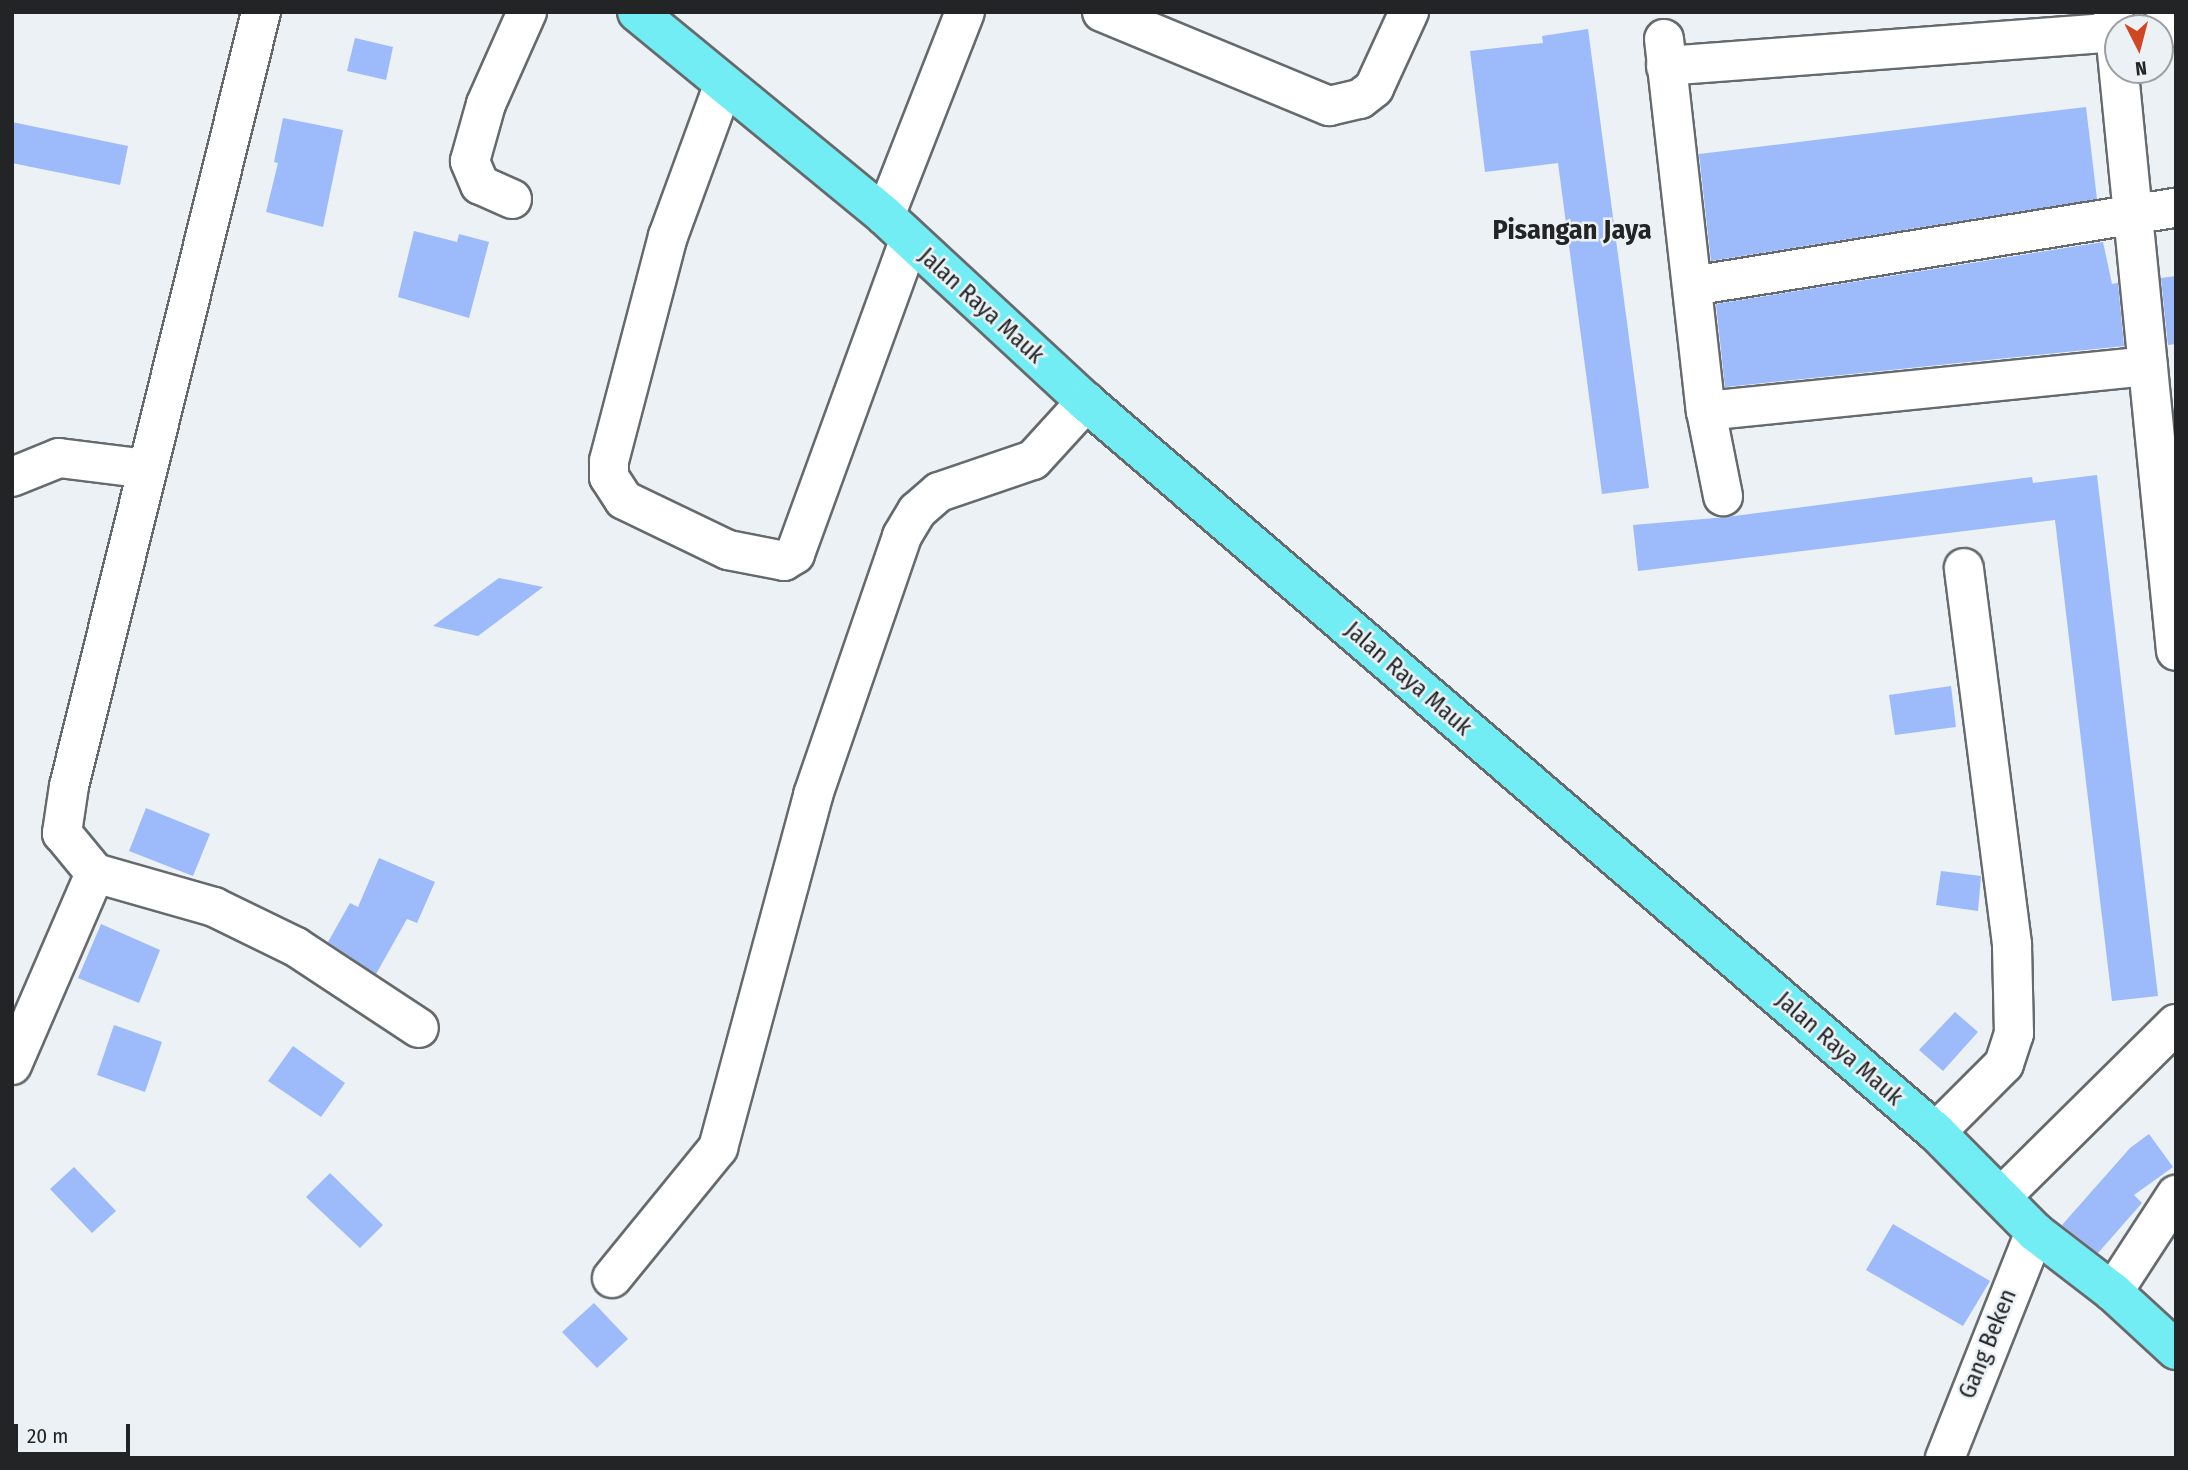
<!DOCTYPE html>
<style>
body{margin:0}
#map{position:relative;width:2188px;height:1470px;overflow:hidden;background:#ebf1f4;font-family:"Fira Sans Condensed",sans-serif}
div>[style]{position:absolute}
[style*='--x']{left:calc(var(--x)*1px);top:calc(var(--y)*1px);width:calc(var(--w)*1px);rotate:calc(var(--a)*1deg)}
.building>*{inset:0;background:#9dbafb}
.roads{filter:drop-shadow(2px 0 #666a6d) drop-shadow(-2px 0 #666a6d) drop-shadow(0 2px #666a6d) drop-shadow(0 -2px #666a6d)}
.minor>*{height:38px;margin:-19px;padding:0 19px;transform-origin:19px;border-radius:19px;background:#fff}
.major>*{height:38px;margin:-19px;padding:0 19px;transform-origin:19px;border-radius:19px;background:#73edf4}
span{translate:-50% -50%;white-space:nowrap;text-align:center;line-height:1.15;-webkit-text-stroke:5px #ebf1f4;paint-order:stroke}
.street-label{font-size:24px;color:#222425}
.quarter-label{font-size:28px;color:#222425;font-weight:700}
.frame{position:absolute;inset:0;border:14px solid #222425;pointer-events:none}
.north{position:absolute;left:2104px;top:14px;width:70px;height:70px;box-sizing:border-box;background:#ebf1f4;border:2px solid #9b9fa1;border-radius:50%;rotate:174deg;font-size:19px;font-weight:700;line-height:28px;text-align:center;color:#222425}
.north::after{content:'';display:block;margin:auto;width:24px;height:32px;background:#d04622;clip-path:polygon(50% 0,100% 100%,50% 72%,0 100%)}
.scale{position:absolute;left:14px;top:1424px;width:116px;height:32px;box-sizing:border-box;border:4px solid #222425;border-top:0;padding-left:9px;font-size:21px;line-height:24px;white-space:nowrap;color:#222425;-webkit-text-stroke:5px #ebf1f4;paint-order:stroke}
</style>
<div id="map">
<div class="building">
<i style="clip-path:polygon(1588px 29px,1649px 488px,1602px 494px,1558px 163px,1485px 172px,1470px 51px,1543px 43px,1542px 36px)"></i>
<i style="clip-path:polygon(355px 38px,393px 47px,386px 80px,347px 71px)"></i>
<i style="clip-path:polygon(2086px 107px,2097px 199px,1711px 261px,1699px 154px)"></i>
<i style="clip-path:polygon(283px 118px,343px 130px,323px 227px,266px 212px,278px 163px,274px 162px)"></i>
<i style="clip-path:polygon(12px 122px,128px 146px,120px 185px,12px 163px)"></i>
<i style="clip-path:polygon(414px 231px,457px 242px,459px 234px,489px 242px,469px 318px,398px 297px)"></i>
<i style="clip-path:polygon(2103px 242px,2112px 284px,2118px 283px,2124px 346px,1725px 387px,1716px 304px)"></i>
<i style="clip-path:polygon(2176px 276px,2176px 344px,2168px 345px,2161px 278px)"></i>
<i style="clip-path:polygon(2097px 475px,2158px 996px,2112px 1001px,2055px 520px,1638px 571px,1633px 525px,1727px 517px,2032px 477px,2033px 483px)"></i>
<i style="clip-path:polygon(499px 578px,543px 587px,478px 636px,433px 626px)"></i>
<i style="clip-path:polygon(1951px 686px,1956px 727px,1895px 735px,1889px 695px)"></i>
<i style="clip-path:polygon(146px 808px,210px 834px,193px 876px,129px 851px)"></i>
<i style="clip-path:polygon(379px 858px,435px 882px,417px 923px,407px 919px,376px 974px,328px 942px,350px 903px,358px 907px)"></i>
<i style="clip-path:polygon(1941px 871px,1981px 876px,1978px 911px,1936px 905px)"></i>
<i style="clip-path:polygon(101px 924px,160px 950px,139px 1003px,78px 978px)"></i>
<i style="clip-path:polygon(1955px 1012px,1978px 1032px,1943px 1071px,1919px 1050px)"></i>
<i style="clip-path:polygon(114px 1025px,162px 1042px,145px 1092px,97px 1075px)"></i>
<i style="clip-path:polygon(293px 1046px,345px 1083px,321px 1117px,268px 1081px)"></i>
<i style="clip-path:polygon(2149px 1134px,2173px 1167px,2134px 1195px,2142px 1203px,2098px 1253px,2062px 1225px,2130px 1148px)"></i>
<i style="clip-path:polygon(74px 1167px,116px 1211px,92px 1233px,50px 1189px)"></i>
<i style="clip-path:polygon(330px 1173px,383px 1225px,360px 1248px,306px 1197px)"></i>
<i style="clip-path:polygon(1893px 1224px,1990px 1281px,1963px 1326px,1866px 1270px)"></i>
<i style="clip-path:polygon(594px 1303px,628px 1339px,597px 1368px,562px 1332px)"></i>
</div>
<div class="roads">
<div class="minor">
<i style="--x:261;--y:12;--w:797;--a:103.93"></i>
<i style="--x:69;--y:786;--w:48;--a:98.5"></i>
<i style="--x:62;--y:833;--w:52;--a:50.5"></i>
<i style="--x:95;--y:873;--w:124;--a:15.9"></i>
<i style="--x:214;--y:907;--w:91;--a:26"></i>
<i style="--x:296;--y:947;--w:147;--a:33.4"></i>
<i style="--x:1102;--y:12;--w:246;--a:22.5"></i>
<i style="--x:1329;--y:106;--w:32;--a:-13"></i>
<i style="--x:1360;--y:99;--w:18;--a:-38"></i>
<i style="--x:1374;--y:88;--w:84;--a:-65.3"></i>
<i style="--x:2113;--y:12;--w:642;--a:84.37"></i>
<i style="--x:2160;--y:28;--w:16;--a:-4"></i>
<i style="--x:1664;--y:39;--w:374;--a:83.6"></i>
<i style="--x:1706;--y:411;--w:87;--a:78.7"></i>
<i style="--x:1666;--y:66;--w:453;--a:-4.3"></i>
<i style="--x:723;--y:86;--w:160;--a:110.1"></i>
<i style="--x:668;--y:236;--w:233;--a:104.7"></i>
<i style="--x:609;--y:461;--w:16;--a:90"></i>
<i style="--x:609;--y:477;--w:27;--a:57"></i>
<i style="--x:624;--y:500;--w:115;--a:25.7"></i>
<i style="--x:728;--y:550;--w:57;--a:11.1"></i>
<i style="--x:784;--y:561;--w:13;--a:-32"></i>
<i style="--x:795;--y:554;--w:333;--a:-70"></i>
<i style="--x:512;--y:199;--w:35;--a:-156"></i>
<i style="--x:480;--y:185;--w:26;--a:-113"></i>
<i style="--x:470;--y:161;--w:59;--a:-74.3"></i>
<i style="--x:486;--y:104;--w:101;--a:-66"></i>
<i style="--x:885;--y:216;--w:219;--a:-68.6"></i>
<i style="--x:1692;--y:286;--w:490;--a:-9.2"></i>
<i style="--x:1706;--y:411;--w:444;--a:-5.8"></i>
<i style="--x:12;--y:477;--w:51;--a:-22"></i>
<i style="--x:59;--y:458;--w:89;--a:7.1"></i>
<i style="--x:12;--y:1065;--w:209;--a:-66.6"></i>
<i style="--x:1936;--y:1132;--w:96;--a:-45"></i>
<i style="--x:2004;--y:1064;--w:32;--a:-72"></i>
<i style="--x:2014;--y:1034;--w:90;--a:-91.3"></i>
<i style="--x:2012;--y:944;--w:379;--a:-97.3"></i>
<i style="--x:2001;--y:1197;--w:246;--a:-44.7"></i>
<i style="--x:612;--y:1278;--w:168;--a:-50.8"></i>
<i style="--x:718;--y:1148;--w:366;--a:-74.9"></i>
<i style="--x:813;--y:795;--w:274;--a:-71"></i>
<i style="--x:902;--y:536;--w:29;--a:-59"></i>
<i style="--x:917;--y:511;--w:29;--a:-41"></i>
<i style="--x:939;--y:492;--w:99;--a:-18.8"></i>
<i style="--x:1033;--y:460;--w:79;--a:-47.6"></i>
<i style="--x:2113;--y:1292;--w:116;--a:-57"></i>
<i style="--x:1945;--y:1458;--w:243;--a:-68.3"></i>
</div>
<div class="major">
<i style="--x:637;--y:12;--w:321;--a:39.4"></i>
<i style="--x:885;--y:216;--w:274;--a:42.8"></i>
<i style="--x:1086;--y:402;--w:1120;--a:40.66"></i>
<i style="--x:1936;--y:1132;--w:141;--a:45.3"></i>
<i style="--x:2035;--y:1232;--w:98;--a:37.6"></i>
<i style="--x:2113;--y:1292;--w:86;--a:42.6"></i>
</div>
</div>
<div class="street-label">
<span style="left:981px;top:306px;rotate:42deg">Jalan Raya Mauk</span>
<span style="left:1408px;top:679px;rotate:41deg">Jalan Raya Mauk</span>
<span style="left:1839px;top:1049px;rotate:41deg">Jalan Raya Mauk</span>
<span style="left:1988px;top:1344px;rotate:-68deg">Gang Beken</span>
</div>
<div class="quarter-label">
<span style="left:1572px;top:230px">Pisangan Jaya</span>
</div>
<div class="frame"></div>
<div class="north">N</div>
<div class="scale">20 m</div>
</div>
